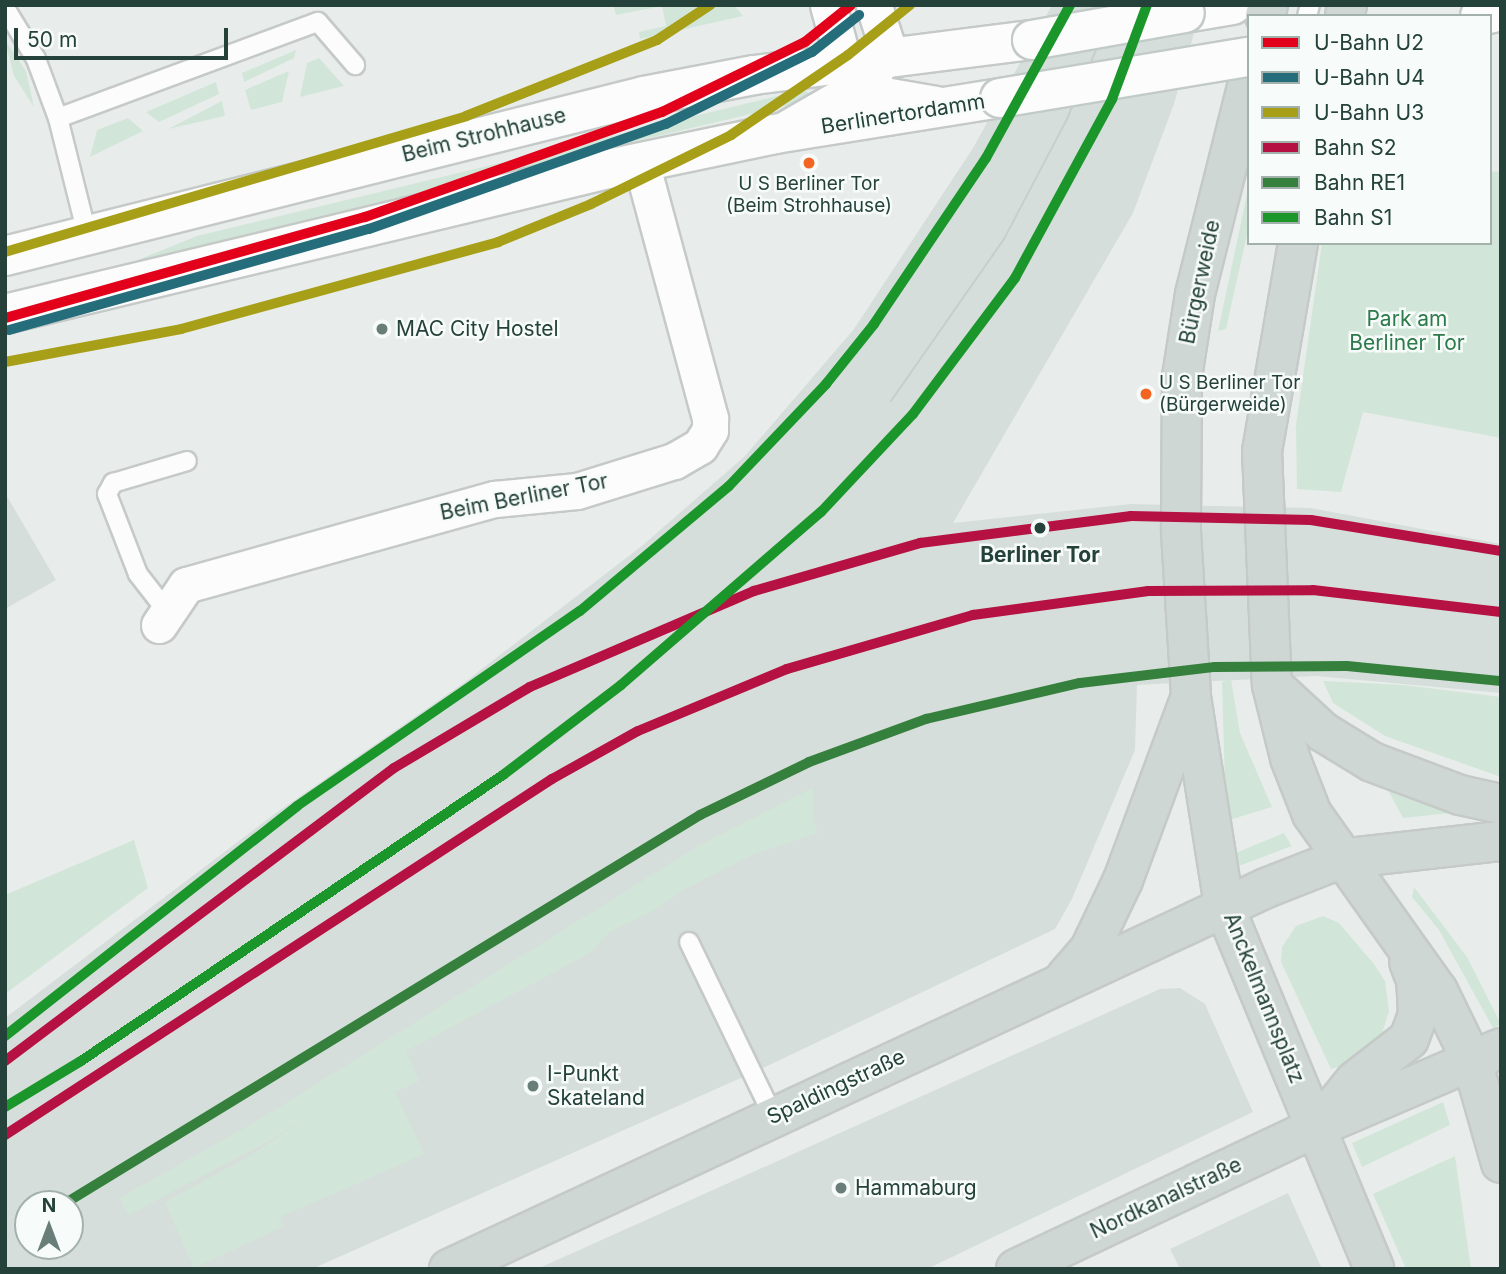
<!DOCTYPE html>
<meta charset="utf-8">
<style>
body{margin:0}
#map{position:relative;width:1506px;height:1274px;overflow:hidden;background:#e8edeb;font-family:Inter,sans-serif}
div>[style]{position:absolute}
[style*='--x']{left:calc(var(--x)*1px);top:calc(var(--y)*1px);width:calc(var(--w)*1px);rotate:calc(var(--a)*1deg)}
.built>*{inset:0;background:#d6dedb}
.green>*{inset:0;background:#d1e6d8}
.roads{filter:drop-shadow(2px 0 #c5cac8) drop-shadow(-2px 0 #c5cac8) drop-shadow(0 2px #c5cac8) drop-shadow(0 -2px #c5cac8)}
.lane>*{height:18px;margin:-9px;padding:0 9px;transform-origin:9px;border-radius:9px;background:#fcfcfc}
.street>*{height:35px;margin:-17.5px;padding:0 17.5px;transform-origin:17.5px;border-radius:17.5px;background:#fcfcfc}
.secondary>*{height:38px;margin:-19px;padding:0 19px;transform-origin:19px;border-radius:19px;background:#fcfcfc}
.primary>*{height:38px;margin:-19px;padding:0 19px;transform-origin:19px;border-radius:19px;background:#cfd7d5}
.tram>*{height:2px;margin:-1px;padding:0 1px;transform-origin:1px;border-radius:1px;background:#c9cdcc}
.bridges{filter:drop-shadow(2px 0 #c3cbc8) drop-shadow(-2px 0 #c3cbc8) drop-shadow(0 2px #c3cbc8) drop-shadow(0 -2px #c3cbc8)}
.secondary-bridge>*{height:38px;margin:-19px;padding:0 19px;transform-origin:19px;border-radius:19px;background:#fcfcfc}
.rail-1>*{height:10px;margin:-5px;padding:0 5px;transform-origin:5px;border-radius:5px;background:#b51143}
.rail-2>*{height:10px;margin:-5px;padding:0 5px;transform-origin:5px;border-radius:5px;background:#36803d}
.rail-3>*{height:10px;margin:-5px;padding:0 5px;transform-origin:5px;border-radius:5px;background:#1a962b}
.metro-1>*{height:10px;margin:-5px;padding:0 5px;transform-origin:5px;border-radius:5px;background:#e2001a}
.metro-2>*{height:10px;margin:-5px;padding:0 5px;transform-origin:5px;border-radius:5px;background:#256d7b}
.metro-3>*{height:10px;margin:-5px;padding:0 5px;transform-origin:5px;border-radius:5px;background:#a79f17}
.dots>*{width:19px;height:19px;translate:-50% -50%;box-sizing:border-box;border:4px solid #f7fbf9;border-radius:50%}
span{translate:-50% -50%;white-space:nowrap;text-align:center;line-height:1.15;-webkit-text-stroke:5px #f7fbf9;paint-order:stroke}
.bus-label{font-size:19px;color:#24423a}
.left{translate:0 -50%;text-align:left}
.street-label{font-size:21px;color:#24423a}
.park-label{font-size:21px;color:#2d7a4b}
.poi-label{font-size:21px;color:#24423a}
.stop-label{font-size:21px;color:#24423a;font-weight:700}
.frame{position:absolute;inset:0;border:7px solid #24423a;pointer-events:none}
.legend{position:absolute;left:1247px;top:14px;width:245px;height:231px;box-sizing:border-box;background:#f7fbf9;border:2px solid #a3b1ad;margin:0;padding:9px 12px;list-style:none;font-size:21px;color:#24423a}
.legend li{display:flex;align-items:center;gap:14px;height:35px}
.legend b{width:35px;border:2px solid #a3b1ad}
.north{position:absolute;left:14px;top:1190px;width:70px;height:70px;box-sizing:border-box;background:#f7fbf9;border:2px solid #a3b1ad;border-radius:50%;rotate:0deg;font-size:19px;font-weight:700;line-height:28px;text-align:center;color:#24423a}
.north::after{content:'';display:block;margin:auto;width:24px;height:32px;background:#697e78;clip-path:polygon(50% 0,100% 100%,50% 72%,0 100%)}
.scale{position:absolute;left:14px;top:28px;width:214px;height:32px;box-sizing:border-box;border:4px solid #24423a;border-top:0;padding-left:9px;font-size:21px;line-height:24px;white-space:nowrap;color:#24423a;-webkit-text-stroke:5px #f7fbf9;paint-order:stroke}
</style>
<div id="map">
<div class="built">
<i style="clip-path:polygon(evenodd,1052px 5px,1202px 5px,1174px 104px,1133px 213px,953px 523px,1131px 504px,1311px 508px,1501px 544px,1501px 693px,1316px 676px,1137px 685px,1135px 750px,1072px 899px,1055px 929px,761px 1069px,312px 1269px,5px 1269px,5px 1018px,273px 815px,465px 682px,643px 545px,745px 456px,854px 329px,973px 148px,1052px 5px,28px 1204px,70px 1204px,70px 1246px,28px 1246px,28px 1204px)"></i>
<i style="clip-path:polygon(5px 493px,56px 580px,5px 609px)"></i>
<i style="clip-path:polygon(1180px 988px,1205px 1004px,1253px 1112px,927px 1269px,537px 1269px,1160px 989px)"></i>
<i style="clip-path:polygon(1288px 1193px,1322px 1269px,1180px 1269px,1170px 1249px)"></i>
</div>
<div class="green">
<i style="clip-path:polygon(613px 5px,734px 5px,743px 16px,640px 39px,639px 32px,666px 26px,662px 6px,616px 15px)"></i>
<i style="clip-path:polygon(5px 40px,26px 71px,34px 107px,14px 76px)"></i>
<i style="clip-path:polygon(296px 50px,294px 58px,244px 82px,242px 73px)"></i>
<i style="clip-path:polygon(319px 58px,344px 86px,300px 97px,307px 63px)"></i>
<i style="clip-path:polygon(289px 71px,282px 102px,251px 110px,245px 90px)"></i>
<i style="clip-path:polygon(216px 82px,219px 94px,159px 122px,146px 112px)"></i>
<i style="clip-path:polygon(802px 90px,808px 92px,806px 101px,530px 166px,466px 187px,123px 266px,197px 236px)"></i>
<i style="clip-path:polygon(222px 101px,225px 116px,168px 129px)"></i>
<i style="clip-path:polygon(128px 118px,143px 131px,90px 157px,97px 130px)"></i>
<i style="clip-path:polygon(1501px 171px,1501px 438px,1363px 412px,1341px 492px,1297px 489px,1296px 425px,1322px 243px,1490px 243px,1490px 172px)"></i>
<i style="clip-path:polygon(1249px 185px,1249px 226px,1226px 329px,1218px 331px)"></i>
<i style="clip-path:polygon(1231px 679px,1240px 733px,1272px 807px,1226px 821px,1222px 682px)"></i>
<i style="clip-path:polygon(1323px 681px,1404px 685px,1501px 697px,1501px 777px,1385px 736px,1333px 703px)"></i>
<i style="clip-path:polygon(1382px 779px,1469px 811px,1403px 818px)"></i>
<i style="clip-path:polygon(813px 788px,813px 821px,818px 833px,751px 855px,685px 889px,656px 909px,609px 932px,590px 953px,406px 1051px,419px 1081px,395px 1092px,424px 1154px,280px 1217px,283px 1226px,194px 1268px,165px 1202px,250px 1156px,338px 1096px,269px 1141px,128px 1215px,120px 1198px,262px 1118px,700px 845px)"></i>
<i style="clip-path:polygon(1284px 833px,1292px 846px,1236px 867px,1233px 854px)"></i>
<i style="clip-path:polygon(134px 840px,148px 888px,5px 994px,5px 895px)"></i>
<i style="clip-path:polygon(1414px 887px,1467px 957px,1501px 1024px,1493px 1028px,1439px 930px,1412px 897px)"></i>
<i style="clip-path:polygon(1323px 916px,1339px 923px,1374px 964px,1385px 981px,1389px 1011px,1381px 1037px,1346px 1065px,1331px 1069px,1281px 962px,1282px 947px,1296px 926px)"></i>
<i style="clip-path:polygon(1443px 1102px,1450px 1125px,1362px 1167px,1352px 1143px)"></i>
<i style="clip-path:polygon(1455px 1156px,1471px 1269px,1406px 1269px,1373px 1194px)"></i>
</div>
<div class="roads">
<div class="lane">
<i style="--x:5;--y:8;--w:60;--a:58.7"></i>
<i style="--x:36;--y:59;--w:63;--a:69.6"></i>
<i style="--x:58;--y:118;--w:120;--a:76"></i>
<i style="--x:1307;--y:16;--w:11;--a:-75"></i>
<i style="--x:58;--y:118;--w:277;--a:-20.3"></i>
<i style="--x:318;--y:22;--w:57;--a:49.3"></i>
<i style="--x:166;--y:610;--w:46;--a:-127.9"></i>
<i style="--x:138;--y:574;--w:86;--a:-111.2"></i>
<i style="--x:107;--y:494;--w:13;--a:-61"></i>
<i style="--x:113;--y:483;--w:77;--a:-16.6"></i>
<i style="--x:689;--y:942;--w:193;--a:64.2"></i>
</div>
<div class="street">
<i style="--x:828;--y:5;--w:60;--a:74.6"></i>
<i style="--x:844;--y:63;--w:15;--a:53"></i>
<i style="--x:853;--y:75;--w:37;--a:33"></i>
<i style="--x:884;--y:95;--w:53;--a:9.8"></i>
<i style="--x:782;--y:131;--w:82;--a:-30"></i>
<i style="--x:853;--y:90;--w:28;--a:-39"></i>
<i style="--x:875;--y:72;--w:31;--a:-69"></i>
<i style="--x:886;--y:43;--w:40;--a:-108"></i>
<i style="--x:159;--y:625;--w:48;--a:-56"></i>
<i style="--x:186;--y:585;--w:321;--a:-15.6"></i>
<i style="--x:495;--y:499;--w:82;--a:-5.6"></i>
<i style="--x:577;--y:491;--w:102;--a:-17.2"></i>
<i style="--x:674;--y:461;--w:30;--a:-30"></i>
<i style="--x:700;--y:446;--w:19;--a:-58"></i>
<i style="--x:710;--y:430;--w:12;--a:-90"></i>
<i style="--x:710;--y:418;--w:265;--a:-105.1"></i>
</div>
<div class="secondary">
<i style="--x:1185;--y:13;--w:48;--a:-9.7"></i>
<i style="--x:1480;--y:16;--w:22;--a:-13"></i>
<i style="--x:5;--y:256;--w:659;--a:-14.06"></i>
<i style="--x:644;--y:96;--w:112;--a:-10.8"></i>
<i style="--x:754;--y:75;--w:280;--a:-7.2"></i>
<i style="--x:5;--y:314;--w:620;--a:-13.52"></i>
<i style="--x:608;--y:169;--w:171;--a:-11.8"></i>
<i style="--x:775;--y:134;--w:228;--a:-9.1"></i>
</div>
<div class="primary">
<i style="--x:1265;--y:16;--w:11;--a:-75"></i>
<i style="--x:1345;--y:16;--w:11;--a:-80"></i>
<i style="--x:1249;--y:79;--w:222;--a:104.1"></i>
<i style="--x:1195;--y:294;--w:84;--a:98.9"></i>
<i style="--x:1182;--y:377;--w:155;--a:90.4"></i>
<i style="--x:1181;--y:532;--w:165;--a:86.5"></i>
<i style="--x:1191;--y:697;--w:212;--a:81"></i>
<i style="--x:1224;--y:906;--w:393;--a:67.5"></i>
<i style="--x:1298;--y:243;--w:211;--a:99.8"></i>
<i style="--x:1262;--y:451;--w:234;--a:87.6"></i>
<i style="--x:1272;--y:685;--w:75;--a:76.1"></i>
<i style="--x:1290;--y:758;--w:60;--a:68.6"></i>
<i style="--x:1312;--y:814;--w:217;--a:54.6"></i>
<i style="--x:1438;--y:991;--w:78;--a:64.1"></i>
<i style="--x:1472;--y:1061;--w:106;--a:74.1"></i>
<i style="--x:1272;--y:685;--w:69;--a:42.7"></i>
<i style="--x:1323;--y:732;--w:57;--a:31.5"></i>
<i style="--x:1372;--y:762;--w:94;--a:20.6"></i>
<i style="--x:1460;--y:795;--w:42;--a:12.4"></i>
<i style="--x:1066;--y:977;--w:35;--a:-49"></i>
<i style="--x:1089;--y:951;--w:79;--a:-64.4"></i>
<i style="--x:1123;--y:880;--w:190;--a:-69.7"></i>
<i style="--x:1321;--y:1123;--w:54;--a:-51"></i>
<i style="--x:1355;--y:1081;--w:68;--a:-37.9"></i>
<i style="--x:1409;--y:1039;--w:27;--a:-70"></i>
<i style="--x:1418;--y:1014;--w:34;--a:-93"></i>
<i style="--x:1416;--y:980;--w:19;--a:-111"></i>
<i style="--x:449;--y:1269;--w:901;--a:-25"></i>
<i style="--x:1266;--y:888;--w:79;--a:-21.4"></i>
<i style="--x:1340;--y:859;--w:162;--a:-6.4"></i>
<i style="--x:1016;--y:1269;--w:333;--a:-25.3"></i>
<i style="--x:1317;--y:1127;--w:200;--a:-23.2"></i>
</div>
</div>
<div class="tram">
<i style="--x:891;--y:401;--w:198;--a:-55.1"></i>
<i style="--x:1004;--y:239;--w:136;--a:-62.3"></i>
<i style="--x:1067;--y:119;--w:124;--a:-67.2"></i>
</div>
<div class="bridges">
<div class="secondary-bridge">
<i style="--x:1032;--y:40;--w:155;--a:-10"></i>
<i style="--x:1000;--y:98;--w:252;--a:-9.4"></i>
</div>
</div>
<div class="rail-1">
<i style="--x:5;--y:1061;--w:487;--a:-37"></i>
<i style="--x:394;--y:768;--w:158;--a:-30.8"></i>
<i style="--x:530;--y:687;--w:244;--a:-23.2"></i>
<i style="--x:754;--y:591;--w:173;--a:-16.1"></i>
<i style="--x:920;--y:543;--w:213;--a:-7.3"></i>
<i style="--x:1131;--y:516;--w:180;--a:1.3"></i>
<i style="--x:1311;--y:520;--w:193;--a:9.3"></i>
<i style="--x:5;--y:1135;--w:653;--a:-33.06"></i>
<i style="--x:552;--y:779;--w:98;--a:-29.2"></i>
<i style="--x:638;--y:731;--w:161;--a:-22.6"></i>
<i style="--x:787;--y:669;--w:194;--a:-16.2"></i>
<i style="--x:973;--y:615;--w:177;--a:-7.8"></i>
<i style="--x:1148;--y:591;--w:165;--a:-0.3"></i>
<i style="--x:1313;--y:590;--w:189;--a:6.7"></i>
</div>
<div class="rail-2">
<i style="--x:64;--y:1204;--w:746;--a:-31.45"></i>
<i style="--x:700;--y:815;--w:121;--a:-25.9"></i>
<i style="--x:809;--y:762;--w:125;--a:-20.2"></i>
<i style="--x:926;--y:719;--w:158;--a:-13.2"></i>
<i style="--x:1080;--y:683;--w:136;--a:-6.8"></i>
<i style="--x:1215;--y:667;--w:132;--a:-0.4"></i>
<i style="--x:1347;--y:666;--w:155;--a:5.6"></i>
</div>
<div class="rail-3">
<i style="--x:5;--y:1036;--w:372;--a:-38.2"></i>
<i style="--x:297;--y:806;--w:344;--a:-34.6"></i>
<i style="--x:580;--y:611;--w:194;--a:-40"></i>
<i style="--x:729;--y:486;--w:141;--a:-46.4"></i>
<i style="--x:826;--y:384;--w:77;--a:-51.3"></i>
<i style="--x:874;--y:324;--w:200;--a:-56"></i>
<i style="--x:986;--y:158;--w:175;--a:-61.2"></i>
<i style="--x:5;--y:1107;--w:89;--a:-31.2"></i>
<i style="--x:81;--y:1061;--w:510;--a:-34.13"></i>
<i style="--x:503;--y:775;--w:148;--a:-37.3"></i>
<i style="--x:621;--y:685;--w:264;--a:-40.9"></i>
<i style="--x:821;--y:512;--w:134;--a:-46.8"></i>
<i style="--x:913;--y:414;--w:170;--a:-53.1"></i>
<i style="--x:1015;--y:278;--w:204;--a:-61.5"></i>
<i style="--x:1112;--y:99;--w:100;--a:-69.6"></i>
</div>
<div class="metro-1">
<i style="--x:5;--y:318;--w:374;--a:-15.7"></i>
<i style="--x:365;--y:217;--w:315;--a:-19.5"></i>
<i style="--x:662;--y:112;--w:159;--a:-26.1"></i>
<i style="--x:805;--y:42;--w:59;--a:-38.8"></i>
</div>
<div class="metro-2">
<i style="--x:9;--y:330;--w:374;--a:-15.7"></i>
<i style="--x:369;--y:229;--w:315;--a:-19.5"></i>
<i style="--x:666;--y:124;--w:163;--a:-26.3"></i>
<i style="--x:812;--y:52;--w:60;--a:-38.2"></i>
</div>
<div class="metro-3">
<i style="--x:5;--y:252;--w:481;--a:-16.4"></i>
<i style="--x:466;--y:116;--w:206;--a:-21.7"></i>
<i style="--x:657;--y:40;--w:64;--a:-33.4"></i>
<i style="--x:5;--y:362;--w:179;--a:-10.6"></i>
<i style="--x:181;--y:329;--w:329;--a:-15.3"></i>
<i style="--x:498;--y:242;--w:100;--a:-22.2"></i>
<i style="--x:591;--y:204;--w:156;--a:-26.2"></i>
<i style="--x:731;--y:135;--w:142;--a:-34.4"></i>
<i style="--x:848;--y:55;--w:80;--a:-38.9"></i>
</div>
<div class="dots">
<i style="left:809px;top:163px;background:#f26522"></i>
<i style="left:382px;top:329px;background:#697e78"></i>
<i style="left:1146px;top:394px;background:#f26522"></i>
<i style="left:1040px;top:528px;background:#24423a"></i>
<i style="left:533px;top:1086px;background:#697e78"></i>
<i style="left:841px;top:1188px;background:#697e78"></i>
</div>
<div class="bus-label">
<span style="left:809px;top:195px">U S Berliner Tor<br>(Beim Strohhause)</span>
<span class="left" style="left:1159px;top:394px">U S Berliner Tor<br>(Bürgerweide)</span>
</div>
<div class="street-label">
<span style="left:903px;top:114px;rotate:-9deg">Berlinertordamm</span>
<span style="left:484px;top:135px;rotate:-14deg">Beim Strohhause</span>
<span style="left:1200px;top:282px;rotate:-78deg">Bürgerweide</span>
<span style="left:524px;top:497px;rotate:-11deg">Beim Berliner Tor</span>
<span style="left:1264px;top:998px;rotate:68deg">Anckelmannsplatz</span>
<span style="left:836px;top:1087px;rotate:-25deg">Spaldingstraße</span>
<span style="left:1166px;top:1198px;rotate:-25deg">Nordkanalstraße</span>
</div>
<div class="park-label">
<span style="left:1407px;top:331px">Park am<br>Berliner Tor</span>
</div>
<div class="poi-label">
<span class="left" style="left:396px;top:329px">MAC City Hostel</span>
<span class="left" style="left:547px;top:1086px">I-Punkt<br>Skateland</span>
<span class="left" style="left:855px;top:1188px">Hammaburg</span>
</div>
<div class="stop-label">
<span style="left:1040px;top:555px">Berliner Tor</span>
</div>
<div class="frame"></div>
<ul class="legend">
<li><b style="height:9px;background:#e2001a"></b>U-Bahn U2</li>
<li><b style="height:9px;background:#256d7b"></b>U-Bahn U4</li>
<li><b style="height:9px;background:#a79f17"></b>U-Bahn U3</li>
<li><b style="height:9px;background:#b51143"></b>Bahn S2</li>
<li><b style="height:9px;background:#36803d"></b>Bahn RE1</li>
<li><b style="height:9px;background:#1a962b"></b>Bahn S1</li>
</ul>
<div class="north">N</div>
<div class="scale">50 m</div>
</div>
